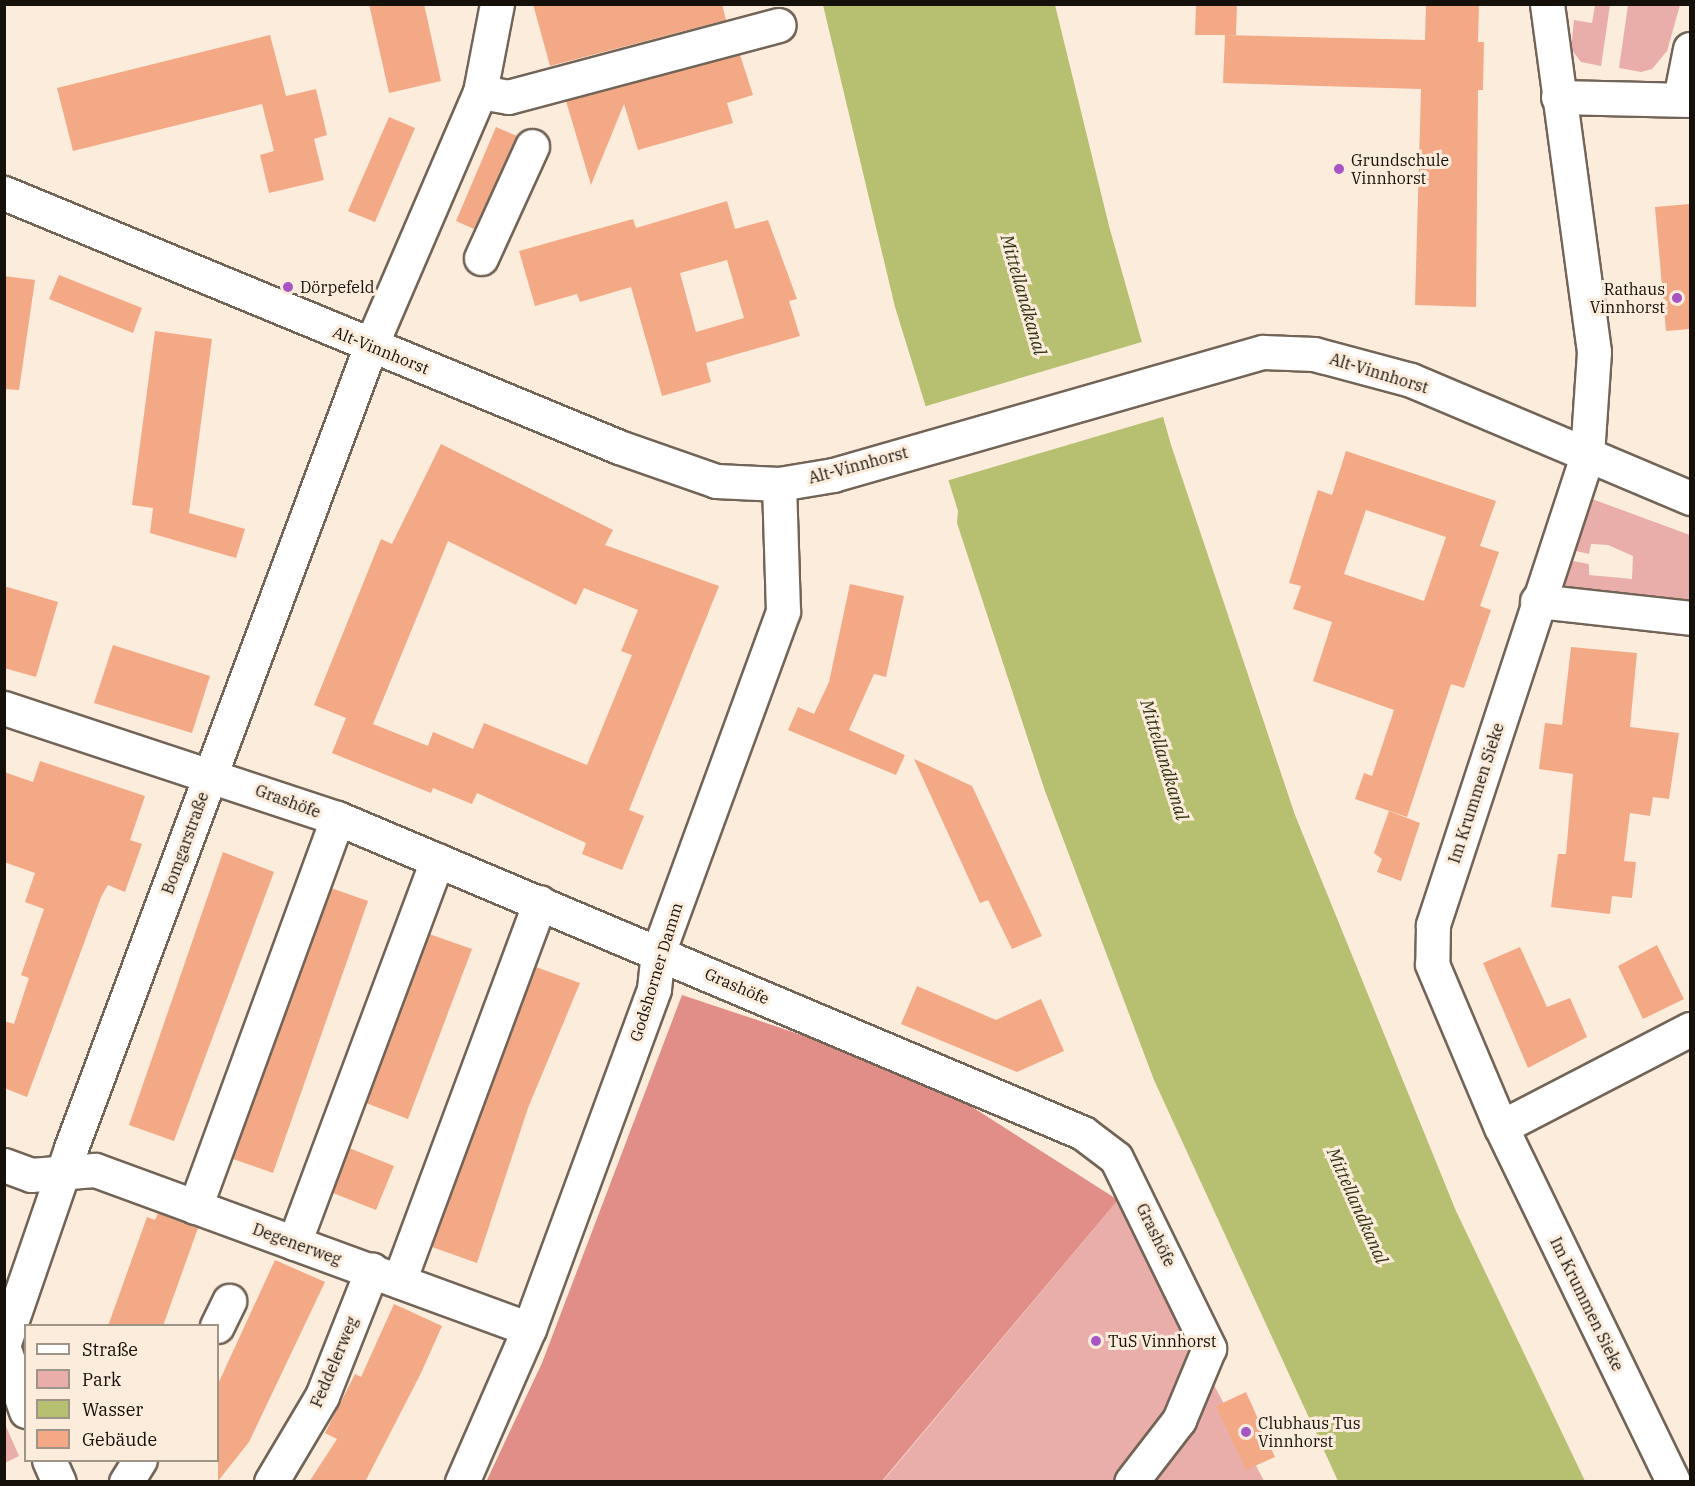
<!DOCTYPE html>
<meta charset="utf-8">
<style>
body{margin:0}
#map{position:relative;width:1695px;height:1486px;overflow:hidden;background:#fbecdc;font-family:"IBM Plex Serif",serif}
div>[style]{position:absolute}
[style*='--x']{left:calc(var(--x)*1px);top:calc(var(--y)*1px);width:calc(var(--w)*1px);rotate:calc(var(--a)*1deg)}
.green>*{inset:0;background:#eaaeaa}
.forest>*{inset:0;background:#e18e89}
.water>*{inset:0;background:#b7bf71}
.pier>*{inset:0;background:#fbecdc}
.building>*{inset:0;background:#f4a986}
.roads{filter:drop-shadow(2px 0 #726457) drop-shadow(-2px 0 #726457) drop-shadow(0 2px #726457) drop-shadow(0 -2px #726457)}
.minor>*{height:33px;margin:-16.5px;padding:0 16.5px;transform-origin:16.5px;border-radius:16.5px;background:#fff}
.dots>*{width:16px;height:16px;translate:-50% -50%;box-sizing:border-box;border:3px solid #fbecdc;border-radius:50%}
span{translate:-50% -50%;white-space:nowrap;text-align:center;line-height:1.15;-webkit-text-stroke:6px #fbecdc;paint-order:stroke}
.poi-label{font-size:16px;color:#15100a}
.left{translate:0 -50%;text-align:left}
.right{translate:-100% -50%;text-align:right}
.street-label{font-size:16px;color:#15100a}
.water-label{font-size:18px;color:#2e310f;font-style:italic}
.frame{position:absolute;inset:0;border:6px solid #15100a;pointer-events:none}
.legend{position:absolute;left:24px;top:1324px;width:195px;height:138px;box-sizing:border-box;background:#fbecdc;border:2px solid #9f9488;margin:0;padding:8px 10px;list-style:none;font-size:18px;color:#15100a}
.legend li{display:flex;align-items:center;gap:12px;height:30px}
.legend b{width:30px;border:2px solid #9f9488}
</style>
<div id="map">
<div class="green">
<i style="clip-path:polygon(1595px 5px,1610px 5px,1601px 66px,1581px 62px,1571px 49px,1574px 20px,1592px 23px)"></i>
<i style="clip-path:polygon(1628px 5px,1680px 5px,1667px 51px,1652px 69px,1641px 72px,1619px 68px)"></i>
<i style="clip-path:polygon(1592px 499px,1690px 535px,1690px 604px,1563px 588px,1573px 561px,1589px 564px,1589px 575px,1632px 579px,1633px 556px,1608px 545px,1591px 544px,1589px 554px,1576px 551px)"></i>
<i style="clip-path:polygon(1118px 1200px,1264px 1481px,882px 1482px)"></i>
<i style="clip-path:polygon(5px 1424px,19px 1456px,5px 1463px,4px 1463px)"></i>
</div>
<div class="forest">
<i style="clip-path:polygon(682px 995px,922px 1075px,1118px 1200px,882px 1481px,486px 1482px,542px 1363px)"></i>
</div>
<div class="water">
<i style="clip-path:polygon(823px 5px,1055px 5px,1109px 226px,1171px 445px,1295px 815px,1456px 1211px,1585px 1481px,1338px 1481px,1154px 1080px,1045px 791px,957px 523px,958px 511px,895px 307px)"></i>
</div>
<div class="pier">
<i style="clip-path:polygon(1145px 341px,1166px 416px,946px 481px,923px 407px)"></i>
</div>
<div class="building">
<i style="clip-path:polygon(369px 4px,424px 4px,441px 81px,389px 93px)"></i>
<i style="clip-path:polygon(533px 4px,722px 4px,726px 20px,550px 66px)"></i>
<i style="clip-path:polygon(1196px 4px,1237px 4px,1236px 35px,1195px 35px)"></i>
<i style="clip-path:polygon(1426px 4px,1479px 4px,1478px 42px,1484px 42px,1483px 90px,1478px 90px,1476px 307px,1415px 305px,1421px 89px,1223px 83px,1225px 35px,1425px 40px)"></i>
<i style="clip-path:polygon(270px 35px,286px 96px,316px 89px,327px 135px,314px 139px,324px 180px,269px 193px,260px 155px,274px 151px,262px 104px,73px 151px,57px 88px)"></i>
<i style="clip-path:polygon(740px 55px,753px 95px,727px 103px,733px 123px,638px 150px,624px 104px,591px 185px,566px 101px)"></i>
<i style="clip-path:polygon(389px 117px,415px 128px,375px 222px,348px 211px)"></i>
<i style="clip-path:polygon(496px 127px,517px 136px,474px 229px,456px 221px)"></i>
<i style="clip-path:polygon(evenodd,727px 201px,735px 229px,768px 220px,797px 299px,789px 301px,800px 336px,706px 363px,711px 382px,662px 396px,631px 287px,580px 302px,577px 294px,535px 306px,519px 251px,633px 219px,636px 228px,727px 201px,727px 260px,744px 318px,696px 332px,680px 273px,727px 260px)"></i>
<i style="clip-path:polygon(1690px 204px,1690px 329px,1666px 331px,1655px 207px)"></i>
<i style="clip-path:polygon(59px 275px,142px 308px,133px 333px,49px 299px)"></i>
<i style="clip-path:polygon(4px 276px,35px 280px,19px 390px,4px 389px)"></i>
<i style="clip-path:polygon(155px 331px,212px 339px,189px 513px,245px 529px,236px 558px,150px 533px,153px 508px,132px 505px)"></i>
<i style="clip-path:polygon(evenodd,441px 444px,613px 530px,605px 545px,719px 586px,629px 810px,644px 816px,622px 870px,582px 854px,586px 843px,477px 793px,472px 804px,433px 788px,431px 793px,332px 753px,346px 718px,314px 705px,381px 539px,392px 544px,441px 444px,448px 541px,576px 605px,584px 588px,638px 610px,621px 651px,632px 655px,587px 765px,484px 723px,473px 749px,433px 732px,428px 746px,373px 724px,448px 541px)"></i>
<i style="clip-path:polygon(evenodd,1346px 451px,1496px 501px,1480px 546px,1499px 552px,1480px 606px,1491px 610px,1464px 688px,1451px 684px,1407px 817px,1355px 799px,1364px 773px,1372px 776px,1394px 710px,1313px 681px,1332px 622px,1293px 609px,1301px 586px,1289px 583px,1318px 490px,1332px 495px,1346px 451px,1366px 510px,1446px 537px,1424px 601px,1344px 574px,1366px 510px)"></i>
<i style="clip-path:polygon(850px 584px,904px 596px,886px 677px,874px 674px,849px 730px,905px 755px,896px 775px,788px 730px,798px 707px,814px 714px,829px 682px)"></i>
<i style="clip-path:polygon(4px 586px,58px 602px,36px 677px,4px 668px)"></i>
<i style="clip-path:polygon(113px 645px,210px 676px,192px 733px,94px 703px)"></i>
<i style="clip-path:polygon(1571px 647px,1637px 653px,1630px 727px,1679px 733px,1669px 799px,1653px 797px,1650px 816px,1630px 813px,1624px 861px,1636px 862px,1632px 898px,1612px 896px,1610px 914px,1551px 907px,1558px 854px,1566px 854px,1573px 774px,1539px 769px,1545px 723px,1562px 725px)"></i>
<i style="clip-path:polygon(914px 759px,972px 786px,1042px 936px,1012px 949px,988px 900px,980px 903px)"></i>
<i style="clip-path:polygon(40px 761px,145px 796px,130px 840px,142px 844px,125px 892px,108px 885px,101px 897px,27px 1097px,4px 1088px,4px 1021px,14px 1024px,29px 978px,21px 975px,44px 909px,25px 902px,35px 873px,4px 862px,4px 772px,33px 782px)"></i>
<i style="clip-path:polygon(1389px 811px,1420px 823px,1401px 881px,1377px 872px,1382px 859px,1374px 853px)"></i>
<i style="clip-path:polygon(223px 852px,274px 872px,174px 1141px,129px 1125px)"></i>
<i style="clip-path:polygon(331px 888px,368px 901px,273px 1173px,233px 1159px)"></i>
<i style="clip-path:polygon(429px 934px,472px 949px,408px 1119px,366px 1103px)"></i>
<i style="clip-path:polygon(1657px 945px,1684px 999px,1643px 1019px,1618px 966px)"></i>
<i style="clip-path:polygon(1520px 947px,1547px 1007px,1570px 998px,1587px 1037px,1528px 1068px,1483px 963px)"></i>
<i style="clip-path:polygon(536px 967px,580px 983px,528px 1108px,477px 1263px,432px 1247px)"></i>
<i style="clip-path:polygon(917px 986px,996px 1020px,1041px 999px,1064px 1051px,1017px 1072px,901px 1024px)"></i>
<i style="clip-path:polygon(349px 1148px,394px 1166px,376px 1210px,333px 1193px)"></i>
<i style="clip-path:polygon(158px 1213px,198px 1228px,163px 1326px,108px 1326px,147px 1217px,155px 1220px)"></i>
<i style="clip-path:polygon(275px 1260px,325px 1282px,249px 1442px,218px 1481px,218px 1384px)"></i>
<i style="clip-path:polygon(394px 1304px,442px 1326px,421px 1373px,365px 1482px,309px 1482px,337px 1439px,325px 1433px,355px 1374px,361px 1377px)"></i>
<i style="clip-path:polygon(1246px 1392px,1275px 1457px,1246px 1470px,1216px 1406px)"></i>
</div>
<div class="roads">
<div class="minor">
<i style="--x:1547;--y:4;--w:351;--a:82.3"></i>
<i style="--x:1594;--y:352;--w:104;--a:93.9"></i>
<i style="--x:1587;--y:456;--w:494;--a:108.2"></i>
<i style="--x:1433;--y:925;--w:39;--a:91"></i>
<i style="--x:1432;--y:964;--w:177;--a:67.1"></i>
<i style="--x:1501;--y:1127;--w:394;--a:64.1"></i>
<i style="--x:480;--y:92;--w:28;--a:10"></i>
<i style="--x:508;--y:97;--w:280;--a:-14.9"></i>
<i style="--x:1558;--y:97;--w:132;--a:1.3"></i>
<i style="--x:1680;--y:99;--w:51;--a:-78.7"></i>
<i style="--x:4;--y:193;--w:665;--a:22.44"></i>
<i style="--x:619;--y:447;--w:103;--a:19.3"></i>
<i style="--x:716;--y:481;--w:63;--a:2.7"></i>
<i style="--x:779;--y:484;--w:55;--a:-9.5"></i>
<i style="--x:833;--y:475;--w:447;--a:-16"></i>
<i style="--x:1263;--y:352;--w:51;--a:2.2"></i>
<i style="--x:1314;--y:354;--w:100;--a:15"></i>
<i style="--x:1411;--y:380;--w:303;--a:22.9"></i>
<i style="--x:481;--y:258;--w:123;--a:-65.5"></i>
<i style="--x:1537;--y:601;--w:154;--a:6.3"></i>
<i style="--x:4;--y:708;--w:351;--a:18.3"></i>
<i style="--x:337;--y:818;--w:810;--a:22.89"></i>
<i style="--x:1083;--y:1133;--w:41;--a:37.1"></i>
<i style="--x:1116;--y:1158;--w:212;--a:63.9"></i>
<i style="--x:1209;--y:1348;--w:78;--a:112.6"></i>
<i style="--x:1179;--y:1420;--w:78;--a:127.7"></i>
<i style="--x:1501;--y:1127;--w:213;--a:-27.4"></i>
<i style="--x:4;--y:1165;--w:29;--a:20"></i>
<i style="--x:31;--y:1175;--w:64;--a:-4.5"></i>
<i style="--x:95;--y:1170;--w:462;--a:20.1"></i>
<i style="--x:195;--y:1207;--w:414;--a:-69.9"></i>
<i style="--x:294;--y:1243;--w:409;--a:-69.5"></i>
<i style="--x:399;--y:1281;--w:404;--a:-69.6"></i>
<i style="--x:217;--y:1326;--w:28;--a:-64"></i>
<i style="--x:4;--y:1343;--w:206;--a:-71"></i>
<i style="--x:71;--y:1148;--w:857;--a:-69.51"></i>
<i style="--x:371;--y:345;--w:275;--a:-66.7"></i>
<i style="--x:480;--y:92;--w:90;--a:-79.1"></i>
<i style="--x:4;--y:1349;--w:66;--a:70.5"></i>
<i style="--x:49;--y:1460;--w:24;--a:66"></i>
<i style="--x:126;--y:1482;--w:26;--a:-58"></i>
<i style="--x:271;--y:1482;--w:100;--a:-59.3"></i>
<i style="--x:322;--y:1396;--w:136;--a:-68.4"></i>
<i style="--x:462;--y:1482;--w:167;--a:-66.4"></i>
<i style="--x:529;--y:1329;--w:362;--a:-69.8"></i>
<i style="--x:654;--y:989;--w:36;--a:-84"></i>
<i style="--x:658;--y:953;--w:364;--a:-69.9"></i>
<i style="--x:783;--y:611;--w:127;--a:-91.8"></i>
</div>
</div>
<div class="dots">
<i style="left:1339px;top:169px;background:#a754c4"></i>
<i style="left:288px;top:287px;background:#a754c4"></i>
<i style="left:1677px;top:298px;background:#a754c4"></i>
<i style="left:1096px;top:1341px;background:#a754c4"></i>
<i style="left:1246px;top:1432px;background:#a754c4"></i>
</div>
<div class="poi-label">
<span class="left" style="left:1351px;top:169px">Grundschule<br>Vinnhorst</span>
<span class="left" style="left:300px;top:287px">Dörpefeld</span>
<span class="right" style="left:1665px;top:298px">Rathaus<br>Vinnhorst</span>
<span class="left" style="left:1108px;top:1341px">TuS Vinnhorst</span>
<span class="left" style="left:1258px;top:1432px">Clubhaus Tus<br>Vinnhorst</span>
</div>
<div class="street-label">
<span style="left:381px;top:350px;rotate:22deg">Alt-Vinnhorst</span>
<span style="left:1379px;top:373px;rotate:17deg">Alt-Vinnhorst</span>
<span style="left:858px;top:465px;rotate:-15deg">Alt-Vinnhorst</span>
<span style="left:1476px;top:793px;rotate:-72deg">Im Krummen Sieke</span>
<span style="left:288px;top:801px;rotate:20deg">Grashöfe</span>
<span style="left:185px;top:843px;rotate:-70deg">Bomgarstraße</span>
<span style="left:656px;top:972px;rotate:-73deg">Godshorner Damm</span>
<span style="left:737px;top:986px;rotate:23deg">Grashöfe</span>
<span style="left:1156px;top:1235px;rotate:64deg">Grashöfe</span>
<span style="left:297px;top:1244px;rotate:20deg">Degenerweg</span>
<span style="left:1587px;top:1304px;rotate:64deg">Im Krummen Sieke</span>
<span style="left:334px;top:1362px;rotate:-67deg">Feddelerweg</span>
</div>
<div class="water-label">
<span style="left:1023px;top:295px;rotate:74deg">Mittellandkanal</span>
<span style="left:1164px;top:760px;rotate:73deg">Mittellandkanal</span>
<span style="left:1357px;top:1206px;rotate:66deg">Mittellandkanal</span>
</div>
<div class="frame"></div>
<ul class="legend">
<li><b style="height:8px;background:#fff"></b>Straße</li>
<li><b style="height:16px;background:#eaaeaa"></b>Park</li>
<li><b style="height:16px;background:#b7bf71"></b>Wasser</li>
<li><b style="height:16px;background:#f4a986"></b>Gebäude</li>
</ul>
</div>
